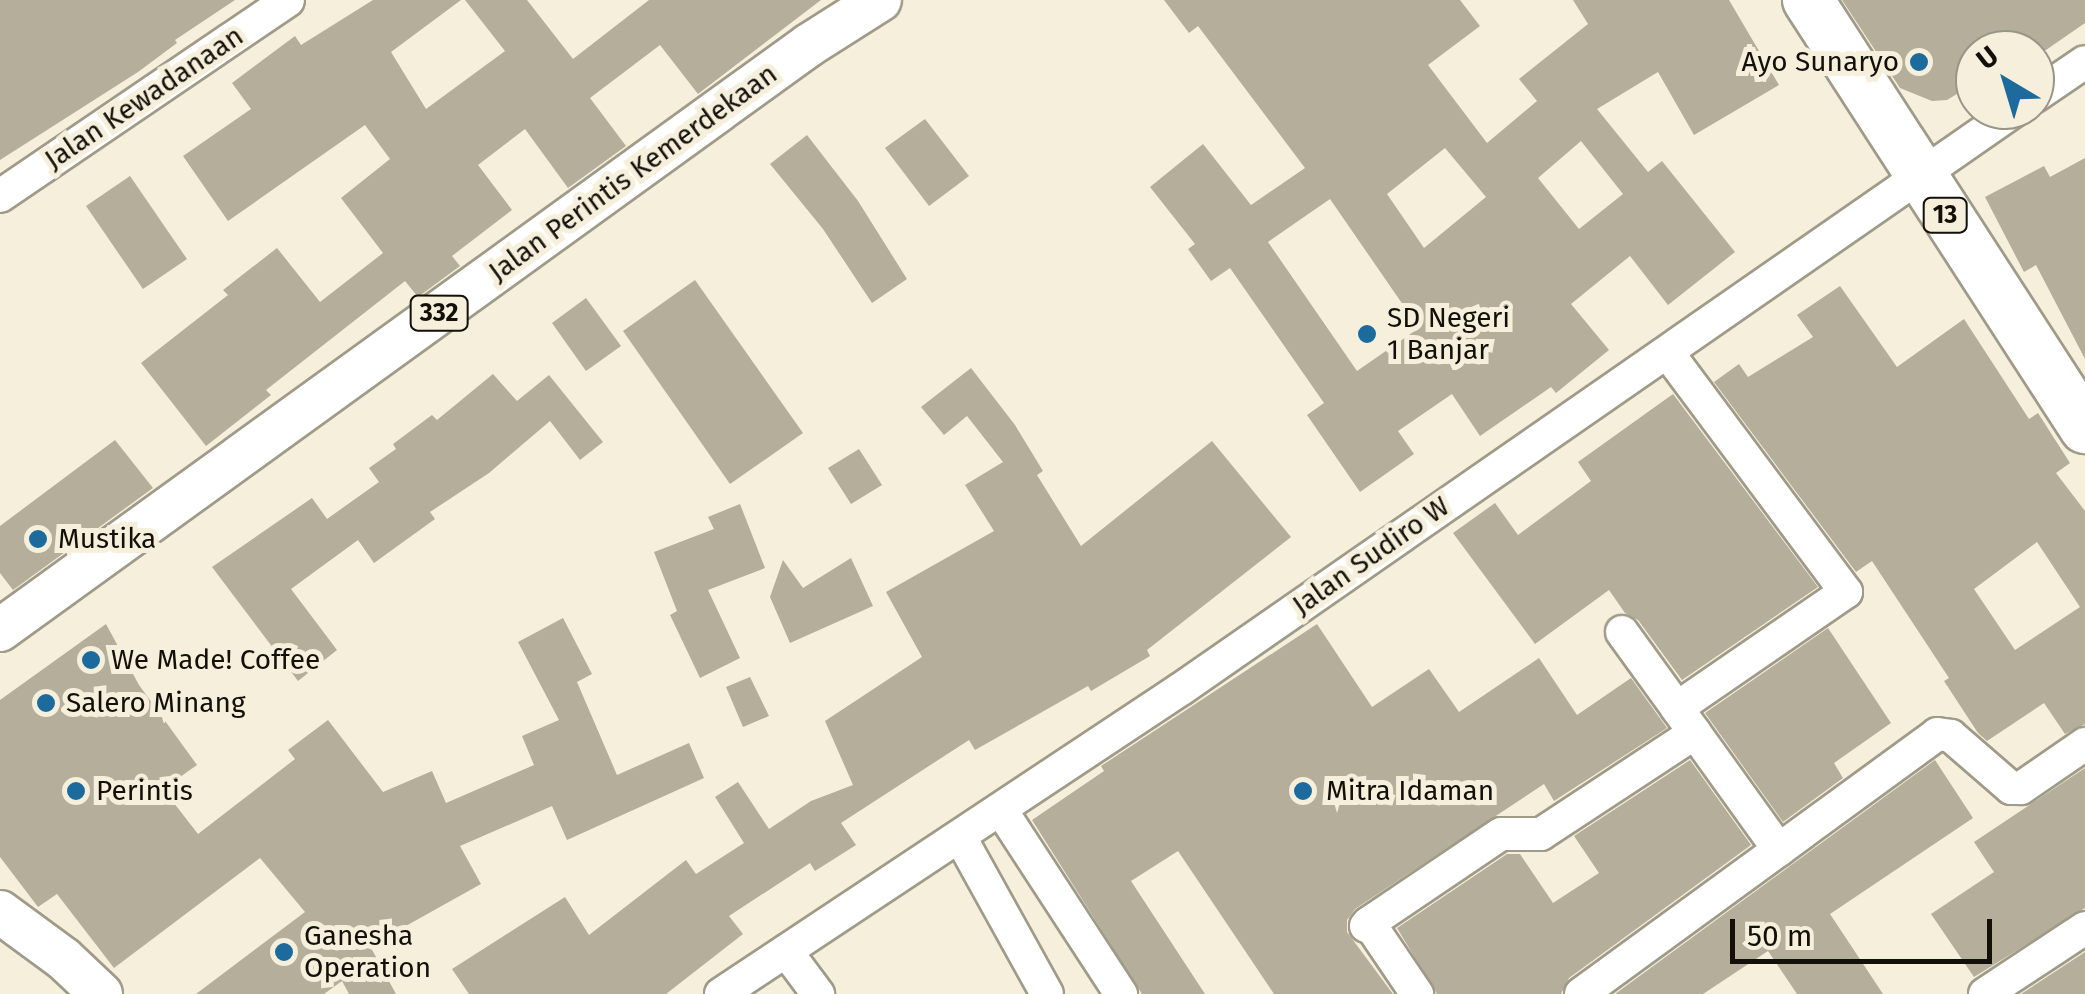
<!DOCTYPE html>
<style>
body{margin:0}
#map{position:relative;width:2085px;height:994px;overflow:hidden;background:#f5efdb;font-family:"Fira Sans",sans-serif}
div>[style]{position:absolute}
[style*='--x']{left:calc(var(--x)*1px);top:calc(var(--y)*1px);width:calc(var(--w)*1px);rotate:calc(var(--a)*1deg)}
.building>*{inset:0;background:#b4ae9b}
.roads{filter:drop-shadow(2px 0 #a09a88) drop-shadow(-2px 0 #a09a88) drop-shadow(0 2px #a09a88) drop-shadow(0 -2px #a09a88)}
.minor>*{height:32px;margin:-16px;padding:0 16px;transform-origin:16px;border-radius:16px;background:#fff}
.major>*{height:42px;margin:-21px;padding:0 21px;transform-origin:21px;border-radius:21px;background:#fff}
.highway>*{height:50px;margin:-25px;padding:0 25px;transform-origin:25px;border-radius:25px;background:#fff}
.dots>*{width:28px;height:28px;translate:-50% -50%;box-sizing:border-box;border:5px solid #f5efdb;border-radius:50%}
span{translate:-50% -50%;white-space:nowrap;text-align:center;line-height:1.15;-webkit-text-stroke:10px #f5efdb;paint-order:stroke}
.shield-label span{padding:2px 8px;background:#f5efdb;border:2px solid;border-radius:8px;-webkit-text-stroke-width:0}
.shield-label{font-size:25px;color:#121009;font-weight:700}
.poi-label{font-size:28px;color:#121009}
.right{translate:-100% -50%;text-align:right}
.left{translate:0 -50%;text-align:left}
.street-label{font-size:28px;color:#121009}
.north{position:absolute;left:1955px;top:30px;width:100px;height:100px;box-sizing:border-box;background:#f5efdb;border:2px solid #9a9687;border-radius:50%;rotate:322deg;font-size:28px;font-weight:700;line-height:40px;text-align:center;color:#121009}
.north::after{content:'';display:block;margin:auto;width:35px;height:45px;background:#1d6b9d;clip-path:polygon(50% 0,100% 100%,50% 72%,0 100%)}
.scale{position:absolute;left:1730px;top:919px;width:262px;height:45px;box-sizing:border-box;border:5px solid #121009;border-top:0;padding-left:12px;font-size:30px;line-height:35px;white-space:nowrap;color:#121009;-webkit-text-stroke:8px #f5efdb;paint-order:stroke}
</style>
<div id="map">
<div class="building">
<i style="clip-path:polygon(0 0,235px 0,175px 40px,177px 43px,138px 72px,0 160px)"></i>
<i style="clip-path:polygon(373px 0,461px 0,391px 52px,426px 109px,505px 51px,465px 0,527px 0,573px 59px,649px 0,821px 0,698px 94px,660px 45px,590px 98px,626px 146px,568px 188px,525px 129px,478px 165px,512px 210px,452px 256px,460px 266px,418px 297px,405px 281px,266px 390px,271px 395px,206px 446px,141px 363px,228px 295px,223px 290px,277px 248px,320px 302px,383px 253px,341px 198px,390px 159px,365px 125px,228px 221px,183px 156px,251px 109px,232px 83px,295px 36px,301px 45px)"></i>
<i style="clip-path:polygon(evenodd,1164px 0,1460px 0,1480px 26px,1428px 65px,1487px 143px,1537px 101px,1519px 79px,1588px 24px,1573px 0,1729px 0,1779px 85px,1694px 135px,1658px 72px,1597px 109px,1648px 172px,1662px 161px,1735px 252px,1668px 305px,1630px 256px,1571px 304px,1609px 350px,1556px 393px,1551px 387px,1480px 436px,1452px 394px,1398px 431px,1414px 454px,1360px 492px,1307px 415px,1324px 403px,1230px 268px,1211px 281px,1188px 249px,1195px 244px,1150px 187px,1203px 144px,1251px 205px,1305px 168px,1198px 26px,1189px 33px,1164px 0,1581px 141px,1623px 194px,1579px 229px,1538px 178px,1581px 141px,1164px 0,1445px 148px,1486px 197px,1424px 248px,1387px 194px,1445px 148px,1164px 0,1330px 199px,1419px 328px,1357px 371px,1268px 242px,1330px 199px)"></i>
<i style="clip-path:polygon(1842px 0,2085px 0,2085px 23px,2046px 50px,1975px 50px,1975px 83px,1947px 100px,1932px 101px,1900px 88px)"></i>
<i style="clip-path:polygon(925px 119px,969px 176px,929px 206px,885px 148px)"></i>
<i style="clip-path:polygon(807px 135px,858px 201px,907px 279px,872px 303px,823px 229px,770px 164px)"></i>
<i style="clip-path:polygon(2085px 158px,2085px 359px,2036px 265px,2024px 272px,1985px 197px,2044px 166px,2050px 177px)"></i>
<i style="clip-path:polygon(130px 176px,187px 259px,143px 289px,86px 206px)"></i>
<i style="clip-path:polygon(695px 280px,803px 433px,730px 484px,623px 331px)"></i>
<i style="clip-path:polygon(evenodd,1840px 286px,1897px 367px,1964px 319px,2029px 419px,2038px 413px,2070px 463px,2056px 473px,2085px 511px,2085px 724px,2065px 734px,2044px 703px,1987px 741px,1978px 733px,1944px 681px,1949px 678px,1872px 561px,1856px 572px,1714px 382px,1739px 364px,1748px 377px,1813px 337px,1797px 315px,1840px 286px,2037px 542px,2080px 607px,2015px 650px,1974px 589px,2037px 542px)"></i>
<i style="clip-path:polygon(586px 298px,621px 346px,586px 371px,552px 323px)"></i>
<i style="clip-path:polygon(971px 368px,1015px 425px,1043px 471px,1037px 475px,1081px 546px,1212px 441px,1291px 537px,1147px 650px,1150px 656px,1091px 691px,1088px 686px,975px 750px,969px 740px,841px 823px,856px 845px,815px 871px,810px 863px,729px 916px,743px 934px,666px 994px,469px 994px,452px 969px,565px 897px,589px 935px,686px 860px,696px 874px,744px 843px,715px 797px,738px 782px,769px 829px,811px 801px,853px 785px,825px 721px,922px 657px,886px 592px,994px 531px,965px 485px,1003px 462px,967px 416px,944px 435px,921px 407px)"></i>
<i style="clip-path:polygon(493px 374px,517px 401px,549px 375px,603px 442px,580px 460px,550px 421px,489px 473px,430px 512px,435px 519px,374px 563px,358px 540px,291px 589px,337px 650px,298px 681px,212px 567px,312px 498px,327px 519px,379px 482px,369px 468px,396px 449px,393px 444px,432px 415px,437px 420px)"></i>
<i style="clip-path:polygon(1673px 394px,1818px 587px,1682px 680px,1638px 620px,1625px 613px,1609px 590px,1535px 644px,1453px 533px,1495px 503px,1518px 535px,1591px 481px,1578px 462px)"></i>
<i style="clip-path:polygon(115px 440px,153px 488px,13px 590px,0 573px,0 526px)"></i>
<i style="clip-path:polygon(859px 449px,882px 485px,851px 504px,828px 468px)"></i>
<i style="clip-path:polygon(740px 504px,765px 568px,708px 590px,740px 658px,700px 678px,670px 615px,677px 611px,654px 552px,714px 529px,708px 517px)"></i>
<i style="clip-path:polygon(851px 558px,873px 606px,790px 643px,770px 597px,783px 560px,803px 588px)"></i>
<i style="clip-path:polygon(563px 618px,592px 674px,577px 682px,617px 775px,689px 743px,704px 778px,567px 840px,552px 806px,460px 846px,481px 884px,370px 946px,396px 994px,349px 994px,342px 981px,324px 994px,196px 994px,305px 912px,260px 858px,114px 968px,57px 894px,38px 907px,0 857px,0 700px,106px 624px,139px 685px,197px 765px,163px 789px,198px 834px,295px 759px,288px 750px,328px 720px,383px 792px,432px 771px,446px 803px,534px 765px,522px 736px,559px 720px,518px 642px)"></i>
<i style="clip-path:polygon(1317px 624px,1372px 707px,1429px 669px,1459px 712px,1539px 658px,1577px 715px,1631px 678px,1667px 728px,1554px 801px,1544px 784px,1355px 909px,1347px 920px,1347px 932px,1393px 994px,1274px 994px,1178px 851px,1131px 881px,1205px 994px,1142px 994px,1032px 820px,1104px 771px,1101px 766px)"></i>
<i style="clip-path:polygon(1828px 628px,1891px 723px,1834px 763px,1843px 778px,1783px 822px,1705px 713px)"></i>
<i style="clip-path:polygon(750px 677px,769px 716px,743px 727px,726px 687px)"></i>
<i style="clip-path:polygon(1690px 760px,1751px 845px,1569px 978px,1561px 994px,1437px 994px,1397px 928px,1507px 854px,1520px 854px,1553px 903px,1599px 873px,1574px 836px)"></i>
<i style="clip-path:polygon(1935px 760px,1973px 818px,1830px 914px,1883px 994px,1797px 994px,1768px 951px,1703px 994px,1615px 994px)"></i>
<i style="clip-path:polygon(2085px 768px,2085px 908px,1974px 977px,1931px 914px,1994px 872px,1974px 842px)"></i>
<i style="clip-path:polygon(2085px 952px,2085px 994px,2021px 994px)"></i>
</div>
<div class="roads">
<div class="minor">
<i style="--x:2035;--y:96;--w:60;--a:-34.2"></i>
<i style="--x:0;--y:196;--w:348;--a:-34.2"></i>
<i style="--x:1622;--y:632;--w:94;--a:54.1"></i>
<i style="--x:1695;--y:733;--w:144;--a:54.3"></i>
<i style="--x:1001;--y:810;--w:220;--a:56.9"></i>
<i style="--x:960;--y:837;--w:179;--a:61"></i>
<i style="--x:1369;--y:923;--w:159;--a:-34"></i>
<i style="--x:1501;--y:834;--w:40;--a:0"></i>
<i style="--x:1541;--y:834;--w:184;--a:-33.3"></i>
<i style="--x:1695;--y:733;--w:31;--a:-126"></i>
<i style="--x:1677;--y:708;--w:205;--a:-34.5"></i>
<i style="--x:1846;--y:592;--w:298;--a:-126.7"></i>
<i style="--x:1366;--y:926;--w:4;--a:-45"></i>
<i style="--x:1369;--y:923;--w:86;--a:55.9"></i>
<i style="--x:786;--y:951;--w:54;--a:53.3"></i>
<i style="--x:721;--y:994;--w:552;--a:-33.55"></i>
<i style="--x:1181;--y:689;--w:1015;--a:-34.77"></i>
<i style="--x:1581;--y:994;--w:441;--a:-36.1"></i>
<i style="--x:1937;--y:734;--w:14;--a:8"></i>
<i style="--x:1951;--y:736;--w:79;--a:40.9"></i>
<i style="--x:2011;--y:788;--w:10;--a:0"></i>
<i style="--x:2021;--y:788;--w:78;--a:-34.5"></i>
<i style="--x:1985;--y:994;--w:120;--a:-33.4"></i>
</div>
<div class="major">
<i style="--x:0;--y:630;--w:998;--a:-35.87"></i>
<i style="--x:809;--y:45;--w:84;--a:-32.4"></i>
<i style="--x:0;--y:912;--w:79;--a:36.3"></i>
<i style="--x:64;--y:959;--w:51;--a:43.4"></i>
</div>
<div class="highway">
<i style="--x:1808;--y:0;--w:510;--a:57.09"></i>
</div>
</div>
<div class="dots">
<i style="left:1919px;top:62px;background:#1d6b9d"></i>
<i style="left:1367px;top:334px;background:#1d6b9d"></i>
<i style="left:38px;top:539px;background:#1d6b9d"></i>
<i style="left:91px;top:660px;background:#1d6b9d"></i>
<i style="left:46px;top:703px;background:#1d6b9d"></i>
<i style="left:76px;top:791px;background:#1d6b9d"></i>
<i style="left:1303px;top:791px;background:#1d6b9d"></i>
<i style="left:284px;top:952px;background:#1d6b9d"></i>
</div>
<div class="shield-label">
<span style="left:1945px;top:215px">13</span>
<span style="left:439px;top:313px">332</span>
</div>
<div class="poi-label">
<span class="right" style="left:1899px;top:62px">Ayo Sunaryo</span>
<span class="left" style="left:1387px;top:334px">SD Negeri<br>1 Banjar</span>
<span class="left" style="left:58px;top:539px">Mustika</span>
<span class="left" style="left:111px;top:660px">We Made! Coffee</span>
<span class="left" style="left:66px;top:703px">Salero Minang</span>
<span class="left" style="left:96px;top:791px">Perintis</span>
<span class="left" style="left:1326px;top:791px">Mitra Idaman</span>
<span class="left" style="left:304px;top:952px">Ganesha<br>Operation</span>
</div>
<div class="street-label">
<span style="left:144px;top:98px;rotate:-34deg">Jalan Kewadanaan</span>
<span style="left:633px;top:173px;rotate:-36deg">Jalan Perintis Kemerdekaan</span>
<span style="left:1371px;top:556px;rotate:-35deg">Jalan Sudiro W</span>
</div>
<div class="north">U</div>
<div class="scale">50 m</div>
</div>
